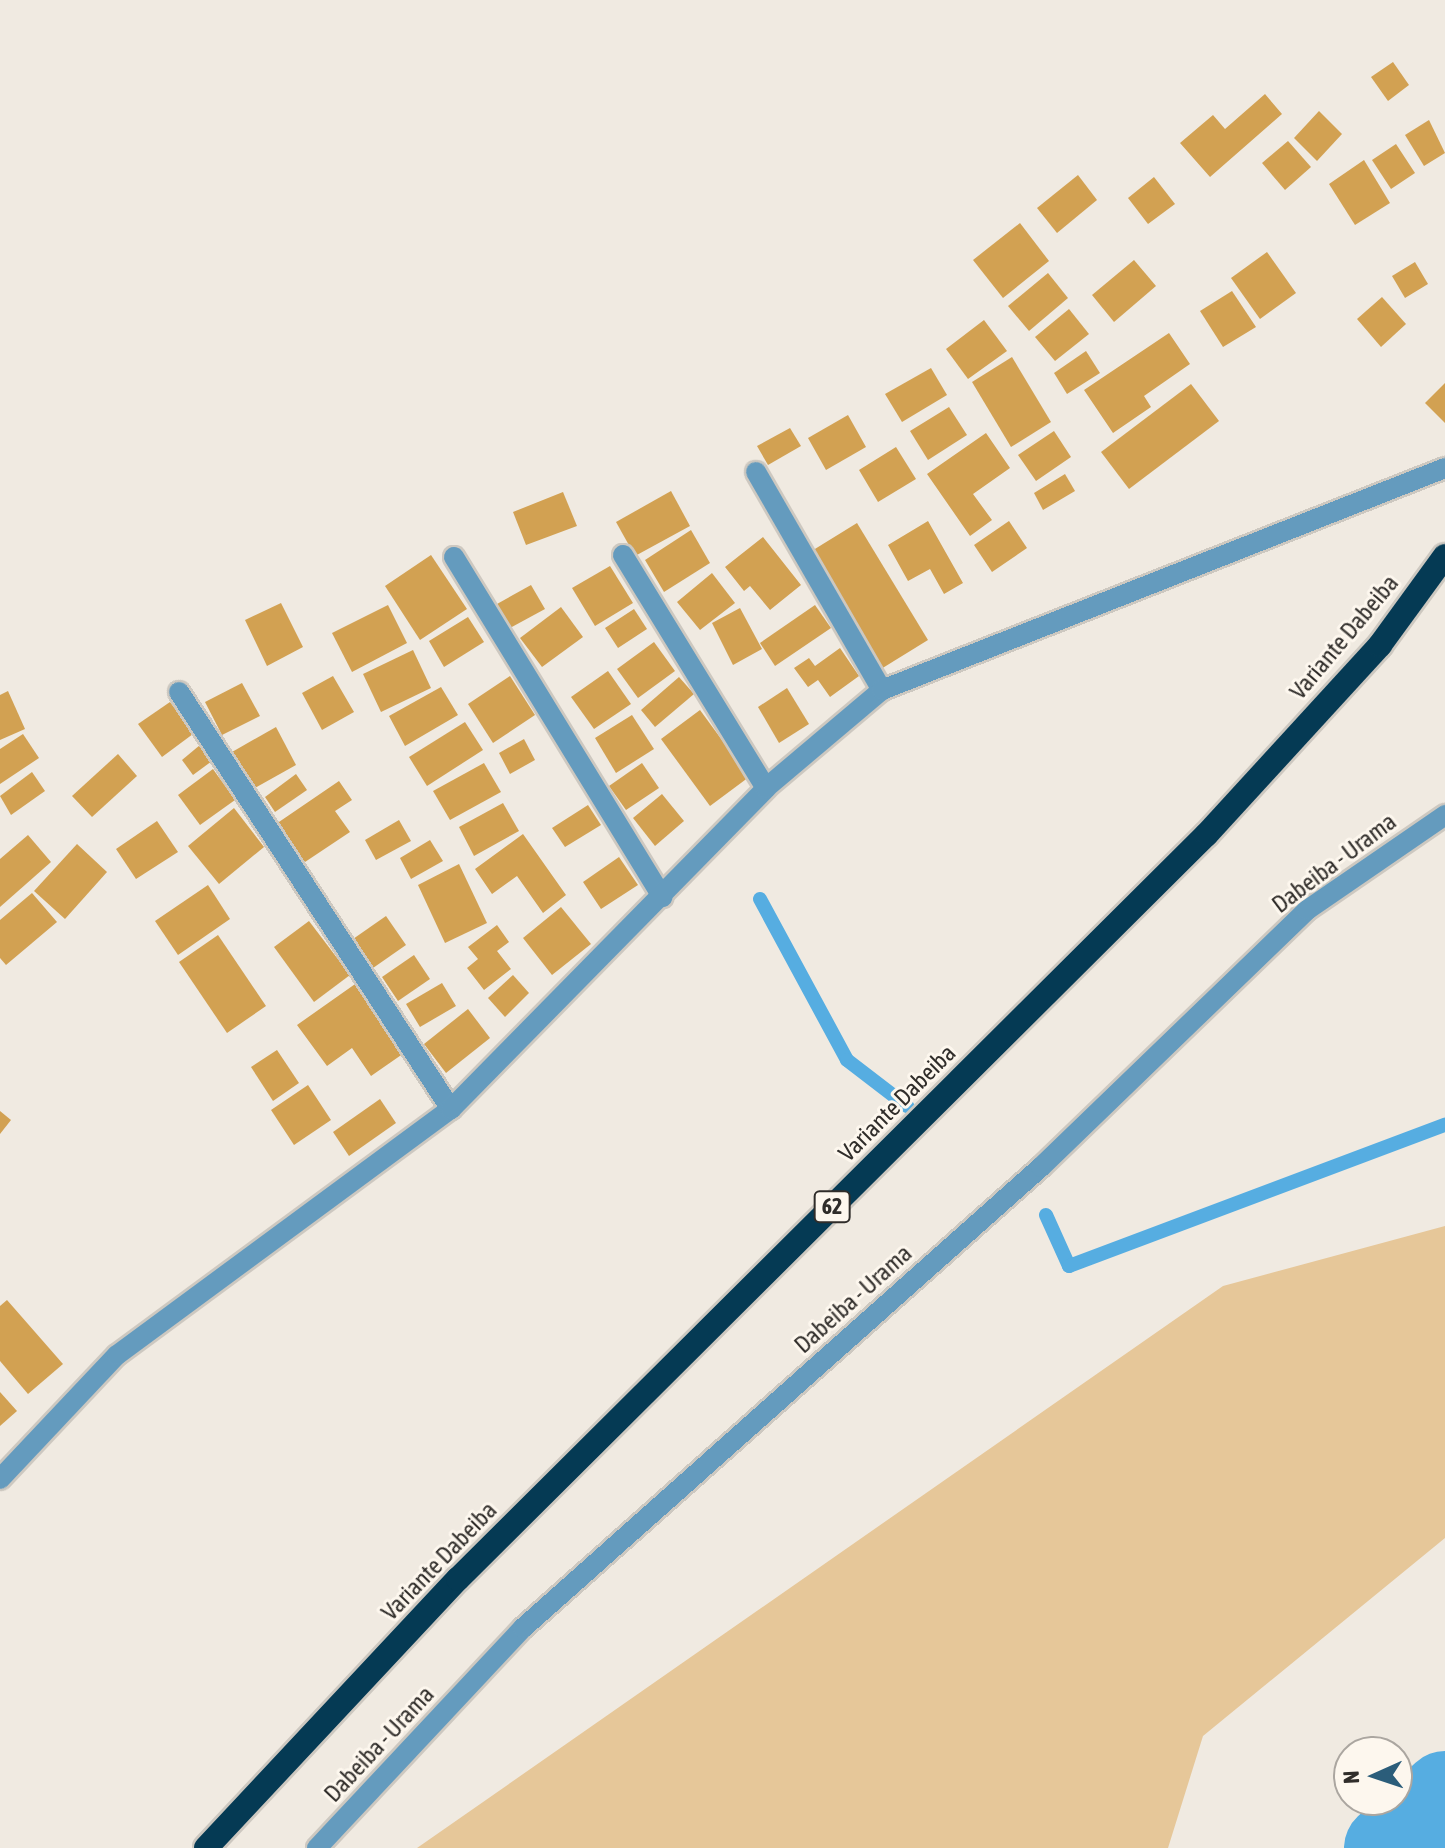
<!DOCTYPE html>
<style>
body{margin:0}
#map{position:relative;width:1445px;height:1848px;overflow:hidden;background:#f0eae1;font-family:"Asap Condensed",sans-serif}
div>[style]{position:absolute}
[style*='--x']{left:calc(var(--x)*1px);top:calc(var(--y)*1px);width:calc(var(--w)*1px);rotate:calc(var(--a)*1deg)}
.green>*{inset:0;background:#e6c799}
.stream>*{height:14px;margin:-7px;padding:0 7px;transform-origin:7px;border-radius:7px;background:#56ade1}
.river>*{height:86px;margin:-43px;padding:0 43px;transform-origin:43px;border-radius:43px;background:#56ade1}
.building>*{inset:0;background:#d2a152}
.roads{filter:drop-shadow(2px 0 #cdc8c0) drop-shadow(-2px 0 #cdc8c0) drop-shadow(0 2px #cdc8c0) drop-shadow(0 -2px #cdc8c0)}
.street>*{height:20px;margin:-10px;padding:0 10px;transform-origin:10px;border-radius:10px;background:#649bbe}
.highway>*{height:24px;margin:-12px;padding:0 12px;transform-origin:12px;border-radius:12px;background:#053a54}
span{translate:-50% -50%;white-space:nowrap;text-align:center;line-height:1.15;-webkit-text-stroke:6px #fdf7ee;paint-order:stroke}
.shield-label span{padding:2px 6px;background:#fdf7ee;border:2px solid;border-radius:6px;-webkit-text-stroke-width:0}
.shield-label{font-size:22px;color:#302d2a;font-weight:700}
.street-label{font-size:24px;color:#302d2a}
.north{position:absolute;left:1333px;top:1736px;width:80px;height:80px;box-sizing:border-box;background:#fdf7ee;border:2px solid #aba6a0;border-radius:50%;rotate:267deg;font-size:22px;font-weight:700;line-height:32px;text-align:center;color:#302d2a}
.north::after{content:'';display:block;margin:auto;width:28px;height:36px;background:#2b5d7a;clip-path:polygon(50% 0,100% 100%,50% 72%,0 100%)}
</style>
<div id="map">
<div class="green">
<i style="clip-path:polygon(1445px 1226px,1445px 1538px,1203px 1736px,1168px 1848px,417px 1848px,1223px 1286px)"></i>
</div>
<div class="stream">
<i style="--x:760;--y:899;--w:183;--a:61.6"></i>
<i style="--x:847;--y:1060;--w:76;--a:37.5"></i>
<i style="--x:1046;--y:1215;--w:56;--a:65.7"></i>
<i style="--x:1069;--y:1266;--w:402;--a:-20.6"></i>
</div>
<div class="river">
<i style="--x:1387;--y:1848;--w:79;--a:-43"></i>
</div>
<div class="building">
<i style="clip-path:polygon(1393px 62px,1409px 85px,1388px 101px,1371px 77px)"></i>
<i style="clip-path:polygon(1265px 94px,1282px 114px,1210px 177px,1180px 143px,1213px 115px,1225px 129px)"></i>
<i style="clip-path:polygon(1319px 111px,1342px 134px,1317px 161px,1294px 138px)"></i>
<i style="clip-path:polygon(1429px 120px,1445px 153px,1424px 166px,1405px 135px)"></i>
<i style="clip-path:polygon(1288px 141px,1311px 167px,1285px 190px,1262px 163px)"></i>
<i style="clip-path:polygon(1396px 144px,1415px 173px,1391px 189px,1372px 160px)"></i>
<i style="clip-path:polygon(1364px 160px,1390px 203px,1355px 225px,1329px 184px)"></i>
<i style="clip-path:polygon(1078px 175px,1097px 200px,1057px 233px,1037px 208px)"></i>
<i style="clip-path:polygon(1154px 177px,1175px 204px,1148px 224px,1128px 198px)"></i>
<i style="clip-path:polygon(1020px 223px,1049px 261px,1003px 298px,973px 260px)"></i>
<i style="clip-path:polygon(1267px 252px,1296px 293px,1260px 319px,1231px 278px)"></i>
<i style="clip-path:polygon(1134px 260px,1156px 286px,1114px 322px,1092px 295px)"></i>
<i style="clip-path:polygon(1415px 262px,1428px 284px,1405px 298px,1392px 276px)"></i>
<i style="clip-path:polygon(1048px 273px,1068px 298px,1029px 331px,1008px 306px)"></i>
<i style="clip-path:polygon(1232px 291px,1256px 327px,1223px 347px,1200px 311px)"></i>
<i style="clip-path:polygon(1382px 297px,1406px 324px,1381px 347px,1357px 319px)"></i>
<i style="clip-path:polygon(1069px 309px,1089px 334px,1055px 361px,1035px 337px)"></i>
<i style="clip-path:polygon(984px 320px,1007px 351px,968px 379px,946px 349px)"></i>
<i style="clip-path:polygon(1169px 333px,1190px 364px,1144px 396px,1151px 407px,1113px 433px,1084px 390px)"></i>
<i style="clip-path:polygon(1086px 351px,1100px 373px,1067px 394px,1054px 373px)"></i>
<i style="clip-path:polygon(1012px 357px,1051px 422px,1011px 447px,972px 382px)"></i>
<i style="clip-path:polygon(931px 368px,947px 395px,902px 422px,885px 394px)"></i>
<i style="clip-path:polygon(1445px 383px,1445px 423px,1425px 403px)"></i>
<i style="clip-path:polygon(1191px 384px,1219px 421px,1129px 489px,1101px 452px)"></i>
<i style="clip-path:polygon(949px 407px,967px 435px,928px 460px,910px 431px)"></i>
<i style="clip-path:polygon(848px 415px,866px 447px,826px 470px,808px 438px)"></i>
<i style="clip-path:polygon(790px 428px,801px 446px,768px 465px,757px 446px)"></i>
<i style="clip-path:polygon(1054px 431px,1071px 457px,1036px 481px,1018px 455px)"></i>
<i style="clip-path:polygon(986px 433px,1010px 468px,973px 494px,992px 520px,970px 536px,927px 474px)"></i>
<i style="clip-path:polygon(896px 447px,916px 479px,878px 502px,859px 470px)"></i>
<i style="clip-path:polygon(1065px 474px,1075px 491px,1043px 510px,1034px 493px)"></i>
<i style="clip-path:polygon(671px 491px,690px 526px,635px 556px,616px 522px)"></i>
<i style="clip-path:polygon(563px 492px,577px 526px,526px 545px,513px 512px)"></i>
<i style="clip-path:polygon(928px 521px,963px 583px,944px 594px,930px 569px,908px 581px,888px 545px)"></i>
<i style="clip-path:polygon(1009px 521px,1027px 548px,992px 572px,974px 545px)"></i>
<i style="clip-path:polygon(857px 523px,928px 640px,881px 669px,810px 552px)"></i>
<i style="clip-path:polygon(691px 530px,710px 563px,664px 592px,645px 560px)"></i>
<i style="clip-path:polygon(763px 537px,801px 585px,770px 610px,750px 586px,744px 591px,725px 567px)"></i>
<i style="clip-path:polygon(431px 555px,467px 609px,420px 640px,385px 586px)"></i>
<i style="clip-path:polygon(610px 566px,633px 603px,595px 626px,572px 588px)"></i>
<i style="clip-path:polygon(712px 573px,735px 603px,700px 630px,677px 602px)"></i>
<i style="clip-path:polygon(531px 585px,545px 609px,510px 628px,497px 604px)"></i>
<i style="clip-path:polygon(281px 603px,303px 647px,267px 666px,245px 620px)"></i>
<i style="clip-path:polygon(388px 605px,407px 643px,352px 672px,332px 633px)"></i>
<i style="clip-path:polygon(815px 605px,831px 628px,775px 666px,760px 643px)"></i>
<i style="clip-path:polygon(561px 607px,583px 637px,542px 667px,520px 638px)"></i>
<i style="clip-path:polygon(740px 608px,762px 649px,733px 665px,712px 623px)"></i>
<i style="clip-path:polygon(634px 609px,647px 629px,618px 648px,605px 628px)"></i>
<i style="clip-path:polygon(468px 617px,484px 642px,444px 667px,429px 641px)"></i>
<i style="clip-path:polygon(654px 642px,675px 671px,638px 698px,617px 669px)"></i>
<i style="clip-path:polygon(840px 648px,859px 676px,830px 697px,818px 680px,808px 687px,794px 668px,809px 658px,815px 666px)"></i>
<i style="clip-path:polygon(413px 650px,431px 688px,381px 712px,363px 674px)"></i>
<i style="clip-path:polygon(608px 671px,631px 704px,594px 729px,571px 697px)"></i>
<i style="clip-path:polygon(333px 676px,354px 712px,322px 730px,302px 693px)"></i>
<i style="clip-path:polygon(510px 676px,535px 715px,493px 743px,468px 704px)"></i>
<i style="clip-path:polygon(679px 677px,694px 694px,655px 727px,641px 710px)"></i>
<i style="clip-path:polygon(242px 683px,260px 716px,222px 735px,205px 702px)"></i>
<i style="clip-path:polygon(441px 687px,458px 715px,405px 746px,389px 716px)"></i>
<i style="clip-path:polygon(787px 688px,809px 724px,779px 743px,758px 707px)"></i>
<i style="clip-path:polygon(8px 691px,25px 729px,0 740px,0 695px)"></i>
<i style="clip-path:polygon(170px 702px,193px 734px,162px 757px,138px 724px)"></i>
<i style="clip-path:polygon(700px 710px,749px 777px,710px 806px,661px 739px)"></i>
<i style="clip-path:polygon(632px 715px,654px 749px,616px 773px,595px 738px)"></i>
<i style="clip-path:polygon(465px 722px,483px 750px,427px 786px,409px 757px)"></i>
<i style="clip-path:polygon(276px 727px,296px 765px,253px 789px,232px 752px)"></i>
<i style="clip-path:polygon(23px 734px,39px 758px,0 784px,0 749px)"></i>
<i style="clip-path:polygon(524px 739px,535px 760px,510px 774px,499px 753px)"></i>
<i style="clip-path:polygon(200px 745px,212px 761px,193px 775px,182px 760px)"></i>
<i style="clip-path:polygon(118px 754px,137px 776px,92px 817px,72px 796px)"></i>
<i style="clip-path:polygon(484px 763px,501px 792px,450px 820px,433px 791px)"></i>
<i style="clip-path:polygon(642px 763px,659px 788px,626px 810px,609px 786px)"></i>
<i style="clip-path:polygon(213px 769px,235px 800px,200px 825px,178px 795px)"></i>
<i style="clip-path:polygon(32px 772px,45px 791px,11px 815px,0 796px)"></i>
<i style="clip-path:polygon(296px 774px,307px 790px,275px 812px,265px 797px)"></i>
<i style="clip-path:polygon(339px 781px,352px 800px,335px 811px,350px 832px,302px 864px,276px 824px)"></i>
<i style="clip-path:polygon(662px 794px,684px 821px,655px 846px,633px 818px)"></i>
<i style="clip-path:polygon(503px 803px,519px 831px,474px 856px,459px 827px)"></i>
<i style="clip-path:polygon(588px 805px,601px 825px,565px 847px,552px 828px)"></i>
<i style="clip-path:polygon(234px 808px,264px 847px,219px 884px,188px 846px)"></i>
<i style="clip-path:polygon(399px 820px,411px 841px,376px 860px,365px 840px)"></i>
<i style="clip-path:polygon(157px 821px,178px 852px,136px 879px,116px 849px)"></i>
<i style="clip-path:polygon(523px 834px,566px 895px,543px 913px,517px 876px,492px 894px,475px 869px)"></i>
<i style="clip-path:polygon(28px 835px,51px 862px,0 907px,0 859px)"></i>
<i style="clip-path:polygon(430px 840px,443px 861px,411px 879px,400px 858px)"></i>
<i style="clip-path:polygon(77px 844px,107px 872px,65px 919px,34px 891px)"></i>
<i style="clip-path:polygon(619px 857px,638px 885px,601px 909px,583px 882px)"></i>
<i style="clip-path:polygon(459px 864px,487px 923px,445px 943px,418px 885px)"></i>
<i style="clip-path:polygon(208px 885px,230px 919px,178px 955px,155px 921px)"></i>
<i style="clip-path:polygon(32px 893px,57px 922px,6px 965px,0 958px,0 920px)"></i>
<i style="clip-path:polygon(561px 907px,591px 944px,552px 975px,523px 938px)"></i>
<i style="clip-path:polygon(386px 916px,406px 945px,373px 968px,353px 939px)"></i>
<i style="clip-path:polygon(309px 921px,350px 975px,314px 1002px,274px 947px)"></i>
<i style="clip-path:polygon(497px 925px,509px 942px,497px 951px,511px 969px,484px 990px,467px 968px,478px 959px,468px 947px)"></i>
<i style="clip-path:polygon(218px 935px,266px 1006px,227px 1033px,179px 962px)"></i>
<i style="clip-path:polygon(414px 955px,430px 979px,398px 1001px,382px 977px)"></i>
<i style="clip-path:polygon(513px 975px,529px 993px,505px 1017px,488px 998px)"></i>
<i style="clip-path:polygon(358px 982px,407px 1051px,371px 1076px,352px 1048px,327px 1066px,297px 1025px)"></i>
<i style="clip-path:polygon(442px 983px,456px 1006px,420px 1027px,406px 1004px)"></i>
<i style="clip-path:polygon(468px 1009px,490px 1038px,446px 1073px,424px 1044px)"></i>
<i style="clip-path:polygon(277px 1050px,299px 1083px,273px 1101px,251px 1067px)"></i>
<i style="clip-path:polygon(308px 1085px,331px 1120px,294px 1145px,271px 1110px)"></i>
<i style="clip-path:polygon(380px 1099px,396px 1123px,349px 1156px,333px 1132px)"></i>
<i style="clip-path:polygon(0 1111px,11px 1120px,0 1134px)"></i>
<i style="clip-path:polygon(7px 1300px,63px 1364px,28px 1394px,0 1361px,0 1306px)"></i>
<i style="clip-path:polygon(0 1392px,17px 1411px,0 1426px)"></i>
</div>
<div class="roads">
<div class="street">
<i style="--x:756;--y:472;--w:252;--a:60"></i>
<i style="--x:623;--y:555;--w:273;--a:58.5"></i>
<i style="--x:454;--y:557;--w:399;--a:58.5"></i>
<i style="--x:179;--y:692;--w:498;--a:56.9"></i>
<i style="--x:0;--y:1479;--w:170;--a:-46.7"></i>
<i style="--x:117;--y:1355;--w:415;--a:-36.4"></i>
<i style="--x:451;--y:1109;--w:450;--a:-45.5"></i>
<i style="--x:766;--y:788;--w:152;--a:-40.2"></i>
<i style="--x:882;--y:690;--w:605;--a:-21.52"></i>
<i style="--x:317;--y:1848;--w:301;--a:-46.9"></i>
<i style="--x:523;--y:1628;--w:693;--a:-41.67"></i>
<i style="--x:1041;--y:1167;--w:370;--a:-44"></i>
<i style="--x:1307;--y:910;--w:168;--a:-34.5"></i>
</div>
<div class="highway">
<i style="--x:206;--y:1848;--w:369;--a:-46.9"></i>
<i style="--x:458;--y:1579;--w:1056;--a:-44.85"></i>
<i style="--x:1207;--y:834;--w:256;--a:-47.5"></i>
<i style="--x:1380;--y:645;--w:110;--a:-53.9"></i>
</div>
</div>
<div class="shield-label">
<span style="left:832px;top:1207px">62</span>
</div>
<div class="street-label">
<span style="left:1344px;top:637px;rotate:-50deg">Variante Dabeiba</span>
<span style="left:1334px;top:863px;rotate:-37deg">Dabeiba - Urama</span>
<span style="left:897px;top:1103px;rotate:-45deg">Variante Dabeiba</span>
<span style="left:853px;top:1299px;rotate:-42deg">Dabeiba - Urama</span>
<span style="left:439px;top:1561px;rotate:-46deg">Variante Dabeiba</span>
<span style="left:379px;top:1744px;rotate:-47deg">Dabeiba - Urama</span>
</div>
<div class="north">N</div>
</div>
